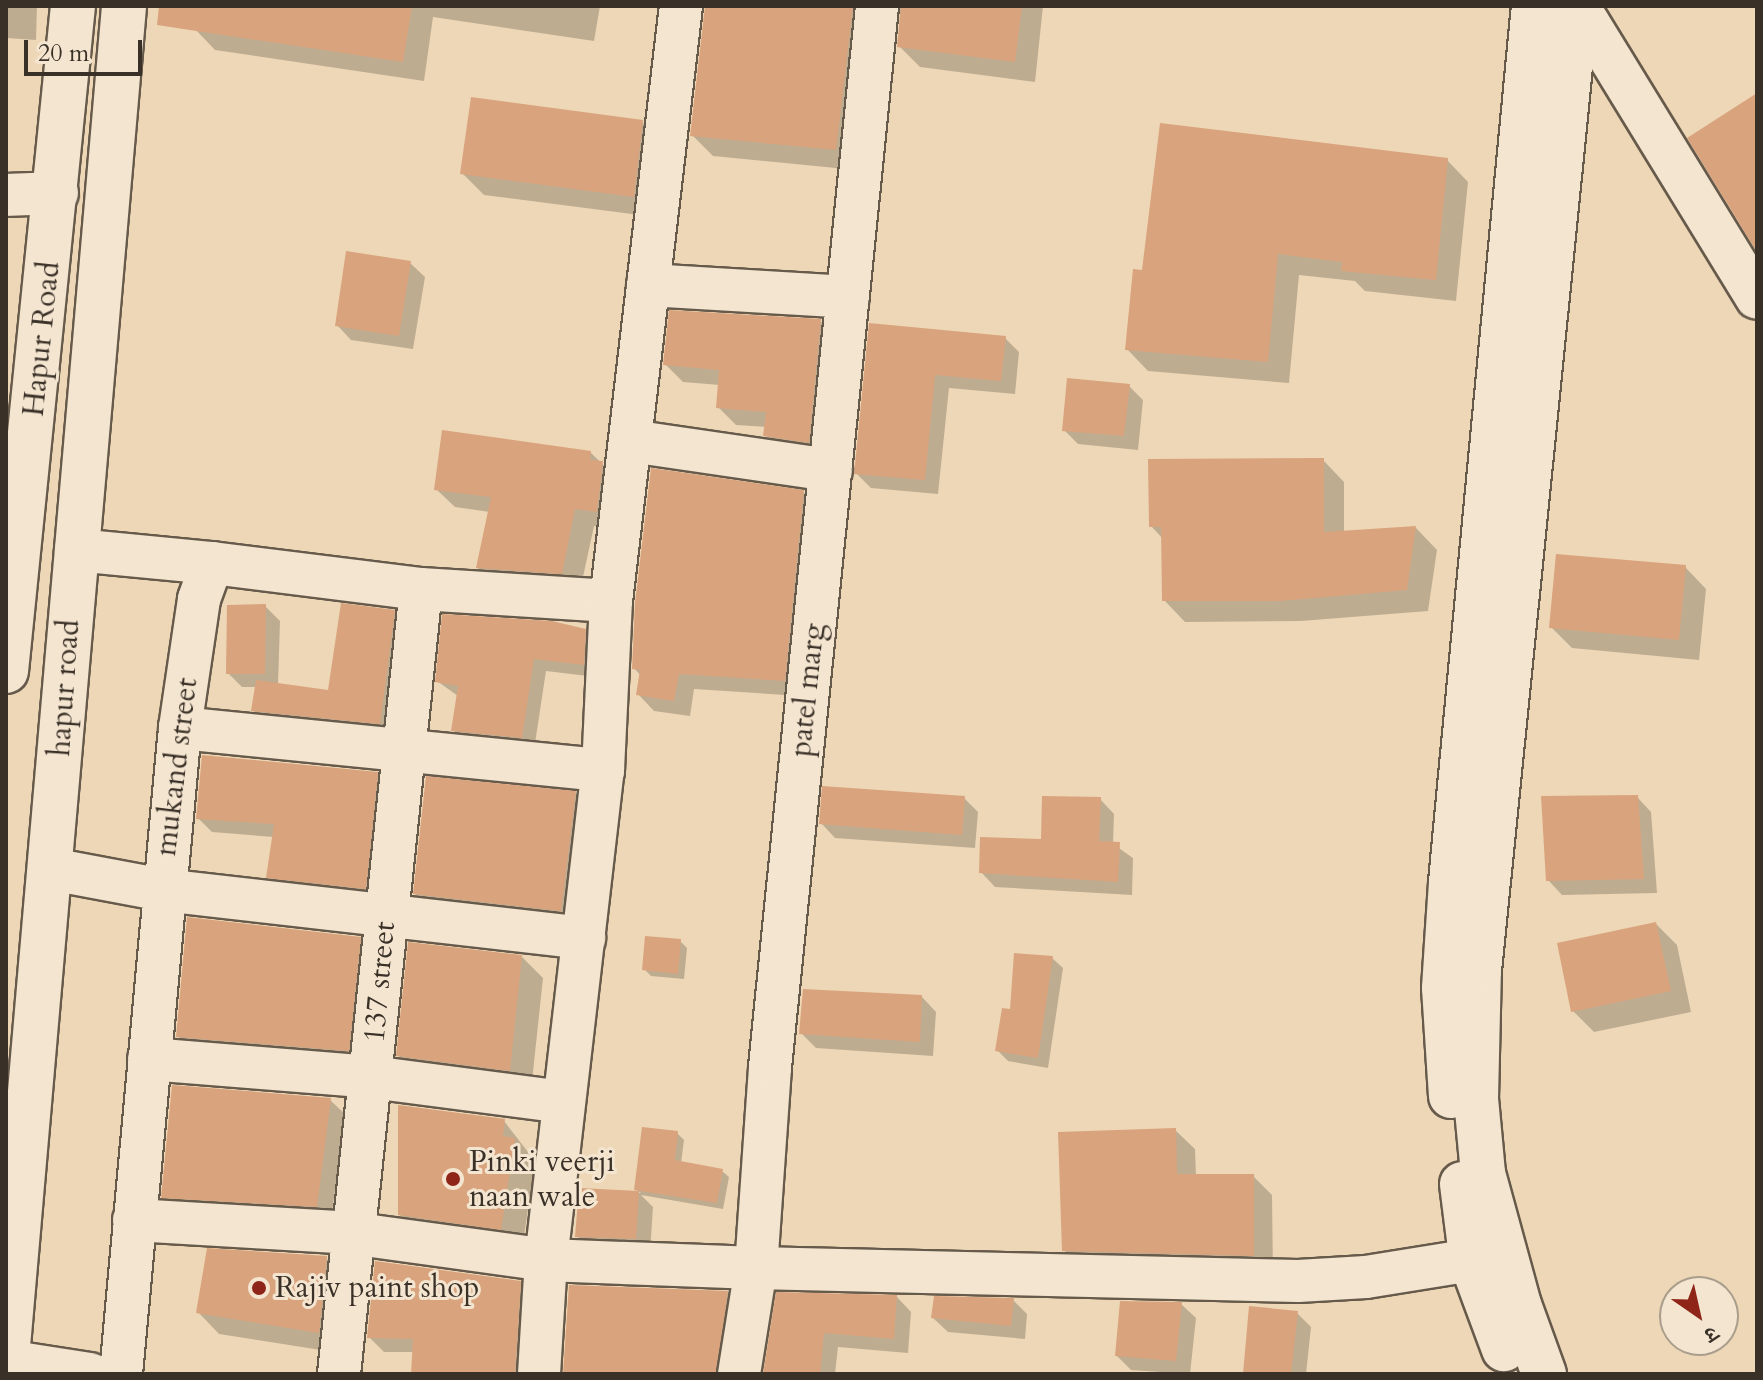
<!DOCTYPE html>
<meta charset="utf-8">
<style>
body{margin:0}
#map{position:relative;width:1763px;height:1380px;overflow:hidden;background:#eed7b6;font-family:Cardo,"Noto Serif Devanagari",serif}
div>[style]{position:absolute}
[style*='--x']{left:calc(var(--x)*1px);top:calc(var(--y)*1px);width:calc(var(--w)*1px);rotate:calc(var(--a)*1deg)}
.shadow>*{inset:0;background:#0003}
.building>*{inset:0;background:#d9a37d}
.roads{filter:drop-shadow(2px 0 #665a4b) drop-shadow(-2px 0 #665a4b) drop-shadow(0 2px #665a4b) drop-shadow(0 -2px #665a4b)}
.street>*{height:42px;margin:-21px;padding:0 21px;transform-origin:21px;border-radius:21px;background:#f4e5d0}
.secondary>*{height:44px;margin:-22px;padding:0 22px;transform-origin:22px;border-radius:22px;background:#f4e5d0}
.dots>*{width:22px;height:22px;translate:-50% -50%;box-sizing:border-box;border:4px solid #f4e5d0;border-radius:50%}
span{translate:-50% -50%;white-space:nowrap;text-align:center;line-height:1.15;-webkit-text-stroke:6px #f4e5d0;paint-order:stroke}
.street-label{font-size:30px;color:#393027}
.poi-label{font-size:30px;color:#393027}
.left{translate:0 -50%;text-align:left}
.frame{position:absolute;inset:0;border:8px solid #393027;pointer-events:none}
.north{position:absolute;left:1659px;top:1276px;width:80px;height:80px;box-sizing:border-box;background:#f4e5d0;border:2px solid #a99d8c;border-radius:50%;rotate:146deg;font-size:22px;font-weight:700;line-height:32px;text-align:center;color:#393027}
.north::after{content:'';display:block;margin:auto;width:28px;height:36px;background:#8f2418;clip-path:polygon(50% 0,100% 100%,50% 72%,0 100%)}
.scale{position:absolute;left:24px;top:40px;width:118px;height:36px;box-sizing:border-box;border:4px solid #393027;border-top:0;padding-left:10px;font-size:24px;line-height:28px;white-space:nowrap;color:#393027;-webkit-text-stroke:6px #f4e5d0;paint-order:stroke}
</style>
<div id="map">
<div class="shadow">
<i style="clip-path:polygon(6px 6px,37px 6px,36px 40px,6px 38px)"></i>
<i style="clip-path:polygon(198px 6px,600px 6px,594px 41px,433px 17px,424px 81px,215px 50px,195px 29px)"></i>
<i style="clip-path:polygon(706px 6px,891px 6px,856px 170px,713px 156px,692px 135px)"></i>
<i style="clip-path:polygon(900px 6px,1043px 6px,1035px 82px,920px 67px,899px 46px)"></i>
<i style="clip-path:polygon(642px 122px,664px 143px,655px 217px,484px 195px,463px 174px)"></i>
<i style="clip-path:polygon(1447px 160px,1468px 182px,1456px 301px,1365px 291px,1355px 281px,1299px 275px,1289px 383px,1148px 371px,1127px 349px,1144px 272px)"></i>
<i style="clip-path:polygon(410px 263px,425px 277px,413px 349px,351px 340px,337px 325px)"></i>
<i style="clip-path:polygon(820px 321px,838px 339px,826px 459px,783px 453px,766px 435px,766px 427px,736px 425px,718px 407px,720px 385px,683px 382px,665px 364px)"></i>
<i style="clip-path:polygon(871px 325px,1005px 338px,1019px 352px,1015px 394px,949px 388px,938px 494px,871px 488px,857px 474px)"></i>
<i style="clip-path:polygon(1129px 386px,1143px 400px,1138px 450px,1078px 444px,1064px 430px)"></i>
<i style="clip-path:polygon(591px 453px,621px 482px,615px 529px,594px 526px,580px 591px,496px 586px,478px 568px,490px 512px,455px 507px,436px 489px)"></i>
<i style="clip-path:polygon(1323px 460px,1344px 482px,1344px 533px,1416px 528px,1437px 550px,1428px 611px,1301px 621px,1185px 622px,1164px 600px,1163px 539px,1151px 526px)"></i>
<i style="clip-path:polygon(803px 492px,819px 508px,800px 696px,694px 689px,690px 716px,654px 711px,638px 694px,641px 676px,634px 668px)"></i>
<i style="clip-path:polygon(1685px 567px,1706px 589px,1699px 660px,1572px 648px,1551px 627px)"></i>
<i style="clip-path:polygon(265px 606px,280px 621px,278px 685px,329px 692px,394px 612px,407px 625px,393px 736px,266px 723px,253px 710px,257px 687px,242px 687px,228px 673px)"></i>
<i style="clip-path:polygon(585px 631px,598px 644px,596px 677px,546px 671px,534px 750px,466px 743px,453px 730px,458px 696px,437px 681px)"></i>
<i style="clip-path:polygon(377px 774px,391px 788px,379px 902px,282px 891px,268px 877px,274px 837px,212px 832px,198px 818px)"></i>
<i style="clip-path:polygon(575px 793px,590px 808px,574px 924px,430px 908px,415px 894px)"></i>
<i style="clip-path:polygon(1637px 797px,1651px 812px,1657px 893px,1562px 895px,1548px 880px)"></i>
<i style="clip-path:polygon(964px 798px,978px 812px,975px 848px,835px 838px,821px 823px)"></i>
<i style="clip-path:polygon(1100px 799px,1114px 814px,1113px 844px,1133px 858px,1132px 895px,995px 887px,981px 872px,1042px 841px)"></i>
<i style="clip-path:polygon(1656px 924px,1677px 945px,1691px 1012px,1594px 1032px,1573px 1011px)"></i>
<i style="clip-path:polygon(360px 939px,374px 953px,362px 1064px,192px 1051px,178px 1036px)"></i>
<i style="clip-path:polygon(680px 941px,687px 948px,684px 979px,651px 976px,644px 969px)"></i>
<i style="clip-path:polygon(522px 957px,543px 978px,531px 1091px,420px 1077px,398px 1055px)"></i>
<i style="clip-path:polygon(1052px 958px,1063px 968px,1048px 1068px,1008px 1061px,997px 1050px,1012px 1011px)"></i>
<i style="clip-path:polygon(922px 997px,936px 1012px,933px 1056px,816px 1048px,801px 1033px)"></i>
<i style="clip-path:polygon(330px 1100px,345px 1114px,331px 1220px,178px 1211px,163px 1197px)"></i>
<i style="clip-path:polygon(504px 1121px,535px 1161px,522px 1250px,421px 1236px,400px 1215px)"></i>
<i style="clip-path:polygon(1175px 1130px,1195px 1149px,1196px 1176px,1253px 1176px,1272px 1195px,1273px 1275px,1084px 1270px,1064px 1250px)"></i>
<i style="clip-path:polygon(677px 1133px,684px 1140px,681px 1163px,722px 1171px,729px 1177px,723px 1209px,641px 1195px,653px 1207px,650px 1253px,591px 1251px,577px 1236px,580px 1190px,641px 1193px,636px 1189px)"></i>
<i style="clip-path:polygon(326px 1258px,348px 1279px,340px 1353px,219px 1334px,198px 1312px)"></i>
<i style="clip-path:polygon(520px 1283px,535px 1297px,530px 1374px,413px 1374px,414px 1352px,384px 1352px,369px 1337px)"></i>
<i style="clip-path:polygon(727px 1293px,742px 1308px,731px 1374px,565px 1374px)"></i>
<i style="clip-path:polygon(778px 1295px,897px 1297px,911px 1312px,908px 1353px,838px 1347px,835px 1374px,765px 1374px)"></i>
<i style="clip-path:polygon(1013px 1300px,1027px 1314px,1025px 1339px,948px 1332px,933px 1318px)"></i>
<i style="clip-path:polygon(1181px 1304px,1196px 1318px,1190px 1374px,1131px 1370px,1117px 1356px)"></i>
<i style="clip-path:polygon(1297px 1313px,1311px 1327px,1306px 1374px,1245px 1374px)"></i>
</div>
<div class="building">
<i style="clip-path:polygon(159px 6px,412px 6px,403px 62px,157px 25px)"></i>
<i style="clip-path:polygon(705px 6px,853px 6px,836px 150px,690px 136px)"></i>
<i style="clip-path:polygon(901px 6px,1022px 6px,1015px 62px,897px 47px)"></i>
<i style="clip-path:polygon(1757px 93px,1757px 252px,1687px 138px)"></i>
<i style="clip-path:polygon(471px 97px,643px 120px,634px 197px,460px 174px)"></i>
<i style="clip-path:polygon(1160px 123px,1448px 158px,1436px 280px,1341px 271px,1342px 262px,1278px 254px,1268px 362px,1125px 350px,1133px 269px,1142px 270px)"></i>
<i style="clip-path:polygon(346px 251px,411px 261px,399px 336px,335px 326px)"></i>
<i style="clip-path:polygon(669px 310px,821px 319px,809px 443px,763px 436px,766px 412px,716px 408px,719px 370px,663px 365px)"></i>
<i style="clip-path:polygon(869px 323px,1006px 336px,1001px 381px,935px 375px,925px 480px,854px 474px)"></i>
<i style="clip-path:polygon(1067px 378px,1130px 384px,1124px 436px,1062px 431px)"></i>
<i style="clip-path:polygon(442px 430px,591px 451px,590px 460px,603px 461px,597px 512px,575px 509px,562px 574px,476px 568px,491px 497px,434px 490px)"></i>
<i style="clip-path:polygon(1324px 458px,1324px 532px,1416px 526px,1407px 590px,1279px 601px,1162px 601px,1161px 527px,1149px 527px,1148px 459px)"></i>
<i style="clip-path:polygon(651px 468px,804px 490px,785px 681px,679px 674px,674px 701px,636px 695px,640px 670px,632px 669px,635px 603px)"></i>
<i style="clip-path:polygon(1556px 554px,1686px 565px,1679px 640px,1549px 628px)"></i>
<i style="clip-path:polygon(341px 603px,395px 610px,380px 724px,251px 711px,256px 680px,328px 690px)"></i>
<i style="clip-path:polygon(266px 604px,265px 674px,226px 674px,227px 605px)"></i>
<i style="clip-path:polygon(442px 614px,552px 621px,586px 629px,584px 665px,534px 659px,522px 738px,451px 731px,458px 686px,435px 682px)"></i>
<i style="clip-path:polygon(202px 755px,378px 772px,366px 889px,266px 878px,274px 824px,196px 819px)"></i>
<i style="clip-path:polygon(426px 776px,576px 791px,561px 911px,413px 894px)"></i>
<i style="clip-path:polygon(822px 786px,965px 796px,962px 835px,819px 824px)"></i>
<i style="clip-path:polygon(1638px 795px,1644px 879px,1546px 881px,1541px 796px)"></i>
<i style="clip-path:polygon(1042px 796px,1101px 797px,1099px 841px,1120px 842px,1118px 882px,979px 873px,980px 837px,1041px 839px)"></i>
<i style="clip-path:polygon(187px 917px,361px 937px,349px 1051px,176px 1037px)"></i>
<i style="clip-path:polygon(1656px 922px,1671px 991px,1571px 1012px,1557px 943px)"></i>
<i style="clip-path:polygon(645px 936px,681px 939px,678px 974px,642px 970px)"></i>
<i style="clip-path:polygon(408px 942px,522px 955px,510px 1071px,396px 1056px)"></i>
<i style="clip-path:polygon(1014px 953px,1053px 956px,1038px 1058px,995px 1051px,1002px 1008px,1010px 1009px)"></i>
<i style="clip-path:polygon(803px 989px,922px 995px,920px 1042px,799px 1034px)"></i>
<i style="clip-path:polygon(172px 1085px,331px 1098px,317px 1207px,161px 1198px)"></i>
<i style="clip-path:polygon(398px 1105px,505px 1119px,503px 1136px,515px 1138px,501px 1230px,398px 1215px)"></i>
<i style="clip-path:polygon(642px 1127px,678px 1131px,675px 1160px,723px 1169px,717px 1203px,634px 1190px)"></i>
<i style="clip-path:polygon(1176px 1128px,1177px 1174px,1254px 1174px,1254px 1256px,1062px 1251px,1058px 1132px)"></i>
<i style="clip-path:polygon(579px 1188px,639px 1191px,636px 1239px,575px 1237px)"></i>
<i style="clip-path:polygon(207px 1248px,327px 1256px,319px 1333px,196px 1313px)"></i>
<i style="clip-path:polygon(375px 1261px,521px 1281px,515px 1374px,411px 1374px,413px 1339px,367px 1338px)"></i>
<i style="clip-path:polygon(569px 1285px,728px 1291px,716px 1374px,563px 1374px)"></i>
<i style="clip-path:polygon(776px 1292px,897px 1295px,894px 1339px,824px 1333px,820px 1374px,763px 1374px)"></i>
<i style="clip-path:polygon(934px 1296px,1014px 1298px,1011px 1326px,931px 1318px)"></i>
<i style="clip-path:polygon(1120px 1301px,1182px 1302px,1176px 1361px,1115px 1356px)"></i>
<i style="clip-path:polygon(1249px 1306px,1298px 1311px,1291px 1374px,1243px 1374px)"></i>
</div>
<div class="roads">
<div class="street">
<i style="--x:1578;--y:6;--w:342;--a:58.5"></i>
<i style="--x:6;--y:195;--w:51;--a:-2.2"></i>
<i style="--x:648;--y:285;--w:200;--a:3.4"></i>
<i style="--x:631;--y:441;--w:202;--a:8.3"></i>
<i style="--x:76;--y:550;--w:137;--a:5.5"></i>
<i style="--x:180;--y:728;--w:425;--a:5.7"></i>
<i style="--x:51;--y:869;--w:114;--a:10.6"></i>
<i style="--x:163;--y:890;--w:424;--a:6.5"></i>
<i style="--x:149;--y:1059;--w:223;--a:4.6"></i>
<i style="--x:371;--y:1077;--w:194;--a:7.4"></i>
<i style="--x:134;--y:1220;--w:216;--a:3.4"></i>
<i style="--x:350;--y:1233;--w:198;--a:7.8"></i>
<i style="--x:546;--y:1260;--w:210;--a:2.2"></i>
<i style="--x:756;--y:1268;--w:542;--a:1.37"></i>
<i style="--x:1298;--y:1281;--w:68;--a:-3.4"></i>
<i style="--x:1366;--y:1277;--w:140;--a:-9.1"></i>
<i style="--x:6;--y:1361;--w:85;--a:8.8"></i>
<i style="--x:121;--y:1374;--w:649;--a:-84.78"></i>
<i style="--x:180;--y:728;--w:130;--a:-81.6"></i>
<i style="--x:199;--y:599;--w:38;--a:-70"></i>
<i style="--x:212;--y:563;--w:211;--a:7.1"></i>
<i style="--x:421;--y:589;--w:190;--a:3.6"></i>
<i style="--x:339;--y:1374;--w:789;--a:-84.04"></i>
<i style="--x:539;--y:1374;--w:114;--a:-86.5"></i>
<i style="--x:546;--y:1260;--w:493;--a:-83.4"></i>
<i style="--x:603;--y:770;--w:169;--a:-87.3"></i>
<i style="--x:611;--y:601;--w:599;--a:-83.29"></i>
<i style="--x:739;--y:1374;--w:107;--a:-80.9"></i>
<i style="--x:756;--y:1268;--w:201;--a:-86"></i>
<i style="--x:770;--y:1067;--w:1066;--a:-84.24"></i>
</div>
<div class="secondary">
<i style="--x:6;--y:671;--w:668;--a:-84.25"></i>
<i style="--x:1451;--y:1096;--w:108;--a:-93.7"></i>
<i style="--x:1444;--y:988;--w:106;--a:-86.2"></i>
<i style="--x:1451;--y:882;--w:880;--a:-84.59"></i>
<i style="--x:1462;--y:1184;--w:80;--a:82.8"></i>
<i style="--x:1472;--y:1263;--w:92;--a:69.6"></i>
<i style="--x:6;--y:1369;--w:1368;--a:-85.05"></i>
<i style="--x:1544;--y:1374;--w:73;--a:-109.9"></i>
<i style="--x:1519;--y:1305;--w:137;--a:-105.3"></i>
<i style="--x:1483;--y:1173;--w:74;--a:-95.4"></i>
<i style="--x:1476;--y:1099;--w:129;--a:-88.7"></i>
<i style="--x:1479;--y:970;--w:969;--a:-84.25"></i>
</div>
</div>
<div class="dots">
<i style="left:453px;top:1179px;background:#8f2418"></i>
<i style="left:259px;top:1288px;background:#8f2418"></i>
</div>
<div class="street-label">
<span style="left:42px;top:339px;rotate:-84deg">Hapur Road</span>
<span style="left:65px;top:688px;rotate:-86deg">hapur road</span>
<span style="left:808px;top:690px;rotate:-84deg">patel marg</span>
<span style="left:177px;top:767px;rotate:-83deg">mukand street</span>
<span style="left:380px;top:982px;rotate:-85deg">137 street</span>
</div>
<div class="poi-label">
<span class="left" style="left:469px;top:1179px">Pinki veerji<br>naan wale</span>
<span class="left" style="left:275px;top:1288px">Rajiv paint shop</span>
</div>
<div class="frame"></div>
<div class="north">उ</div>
<div class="scale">20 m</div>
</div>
